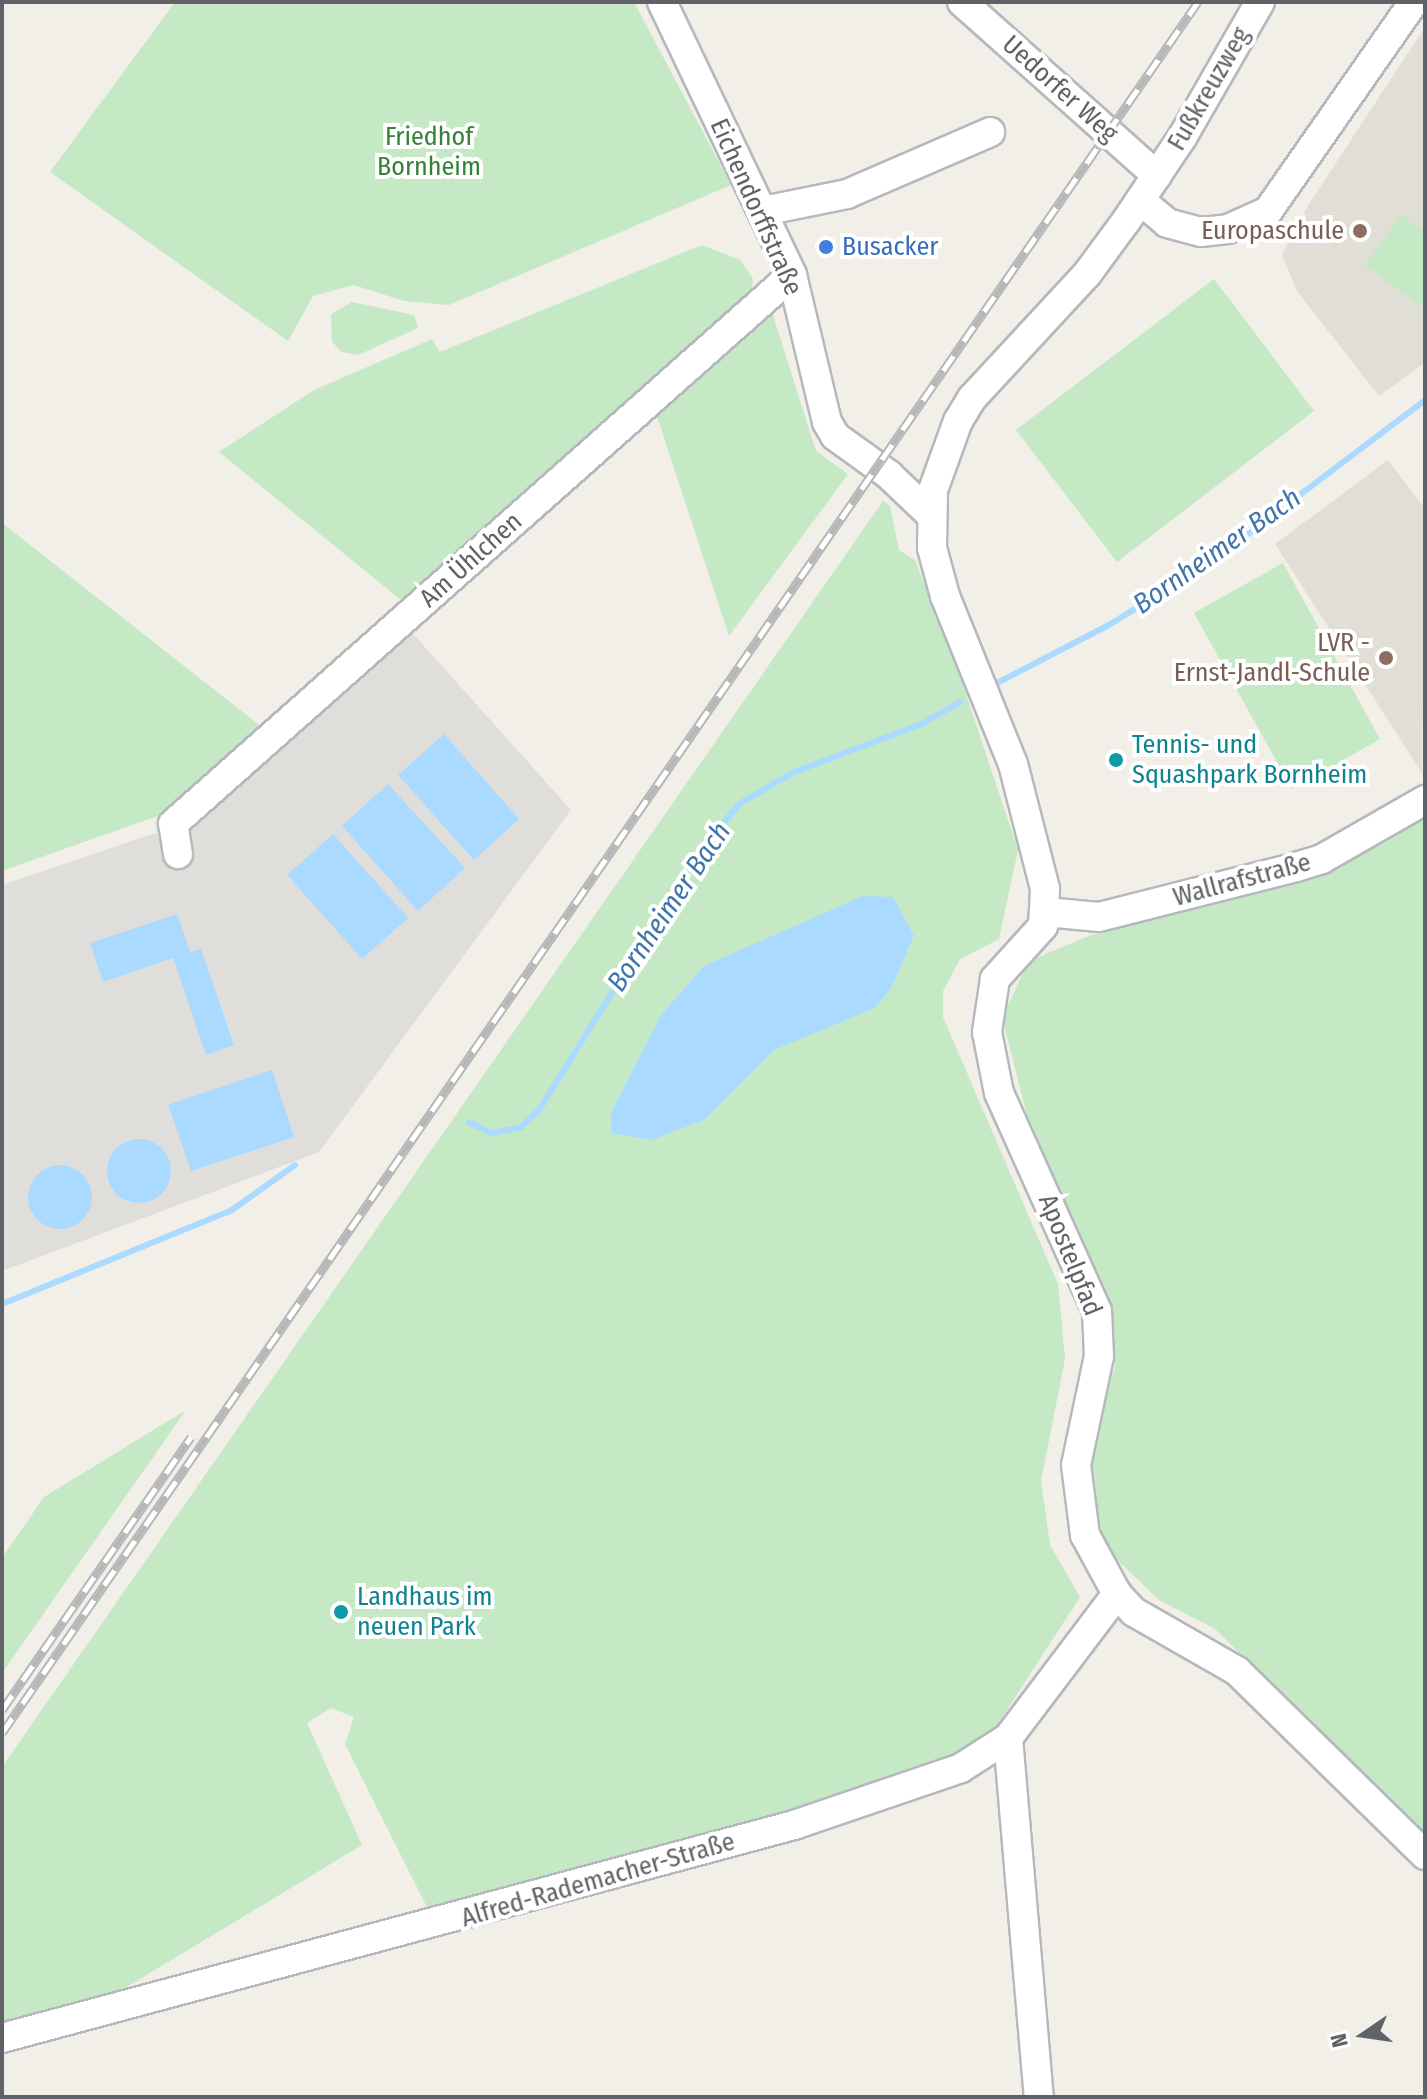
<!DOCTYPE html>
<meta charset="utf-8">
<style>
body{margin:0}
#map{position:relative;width:1427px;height:2099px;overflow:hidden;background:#f1efe8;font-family:"Fira Sans Condensed",sans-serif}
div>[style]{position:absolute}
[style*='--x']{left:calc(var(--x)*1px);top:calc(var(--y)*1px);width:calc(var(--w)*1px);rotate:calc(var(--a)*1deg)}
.industrial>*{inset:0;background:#e0deda}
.education>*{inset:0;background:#e1ded6}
.green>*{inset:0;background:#c5e8c5}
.water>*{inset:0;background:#aadaff}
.round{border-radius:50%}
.stream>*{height:6px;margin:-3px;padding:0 3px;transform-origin:3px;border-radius:3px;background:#aadaff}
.roads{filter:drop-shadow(2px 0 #b5b8bc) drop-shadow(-2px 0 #b5b8bc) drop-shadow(0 2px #b5b8bc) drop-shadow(0 -2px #b5b8bc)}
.minor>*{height:28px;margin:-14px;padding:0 14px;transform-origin:14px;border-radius:14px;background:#fff}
.rail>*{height:9px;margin-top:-4.5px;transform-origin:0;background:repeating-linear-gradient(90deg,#fff 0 18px,#b6b7b8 0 36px);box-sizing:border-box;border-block:2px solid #b6b7b8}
.dots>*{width:22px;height:22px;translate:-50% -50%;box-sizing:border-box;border:4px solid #fff;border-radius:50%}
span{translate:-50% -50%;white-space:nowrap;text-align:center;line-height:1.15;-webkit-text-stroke:8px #fff;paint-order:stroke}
.street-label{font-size:26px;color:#5f6368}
.park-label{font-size:26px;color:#348238}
.education-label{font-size:26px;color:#785e54}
.right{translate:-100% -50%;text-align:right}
.shop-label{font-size:26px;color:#366cbe}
.left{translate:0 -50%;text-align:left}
.culture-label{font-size:26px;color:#0d838f}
.water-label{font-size:28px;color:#4174aa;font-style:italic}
.frame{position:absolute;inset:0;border:4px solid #5f6368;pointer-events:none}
.north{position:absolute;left:1323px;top:1995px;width:80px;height:80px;-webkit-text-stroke:6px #fff;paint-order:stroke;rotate:257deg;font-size:22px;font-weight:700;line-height:32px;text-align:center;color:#5f6368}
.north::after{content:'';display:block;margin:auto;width:28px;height:36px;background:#5f6368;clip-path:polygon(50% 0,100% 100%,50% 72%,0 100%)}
</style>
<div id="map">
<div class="industrial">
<i style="clip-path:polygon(408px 628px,571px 810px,319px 1152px,2px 1271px,2px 885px,155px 833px,188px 835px,190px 826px)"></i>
</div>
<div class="education">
<i style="clip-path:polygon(1425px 27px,1425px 363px,1379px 396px,1297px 291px,1282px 255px,1307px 207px)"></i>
<i style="clip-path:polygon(1388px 460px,1425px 509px,1422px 773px,1275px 544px)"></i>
</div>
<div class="green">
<i style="clip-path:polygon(175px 2px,634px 2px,731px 185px,449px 305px,404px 301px,354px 285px,313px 296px,288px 341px,50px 172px)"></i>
<i style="clip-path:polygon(1401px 215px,1425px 232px,1425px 309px,1365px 265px)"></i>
<i style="clip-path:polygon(702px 245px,740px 260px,753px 279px,751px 300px,406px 604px,219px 452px,314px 390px,432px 339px,440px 352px)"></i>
<i style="clip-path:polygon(1214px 279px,1314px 411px,1117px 562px,1016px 430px)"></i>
<i style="clip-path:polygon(352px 302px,414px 315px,418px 328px,358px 355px,342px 352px,332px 342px,331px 314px)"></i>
<i style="clip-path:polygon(771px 309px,816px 451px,848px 474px,729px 636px,654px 407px)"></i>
<i style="clip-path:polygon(evenodd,883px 501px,890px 506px,899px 550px,915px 560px,955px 661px,1018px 850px,999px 939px,960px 959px,943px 991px,943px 1017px,1058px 1284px,1065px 1359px,1041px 1481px,1050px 1545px,1080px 1597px,998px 1724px,958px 1755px,796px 1812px,431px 1915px,345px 1744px,354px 1717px,331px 1708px,307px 1723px,362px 1845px,120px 1991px,2px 2025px,2px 1767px,883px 501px,914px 936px,891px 989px,875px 1008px,611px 1112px,661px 1015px,704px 966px,914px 936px)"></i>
<i style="clip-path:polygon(2px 523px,268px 732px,166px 813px,2px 871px)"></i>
<i style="clip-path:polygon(1283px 563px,1380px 739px,1292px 789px,1194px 613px)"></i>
<i style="clip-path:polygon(1425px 814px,1425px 1835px,1215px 1629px,1159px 1600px,1107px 1550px,1089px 1502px,1093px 1430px,1115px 1367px,1109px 1302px,1026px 1112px,1002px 1017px,1029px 961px,1091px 935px,1314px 876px)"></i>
<i style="clip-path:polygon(186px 1410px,2px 1673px,2px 1558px,44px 1497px)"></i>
</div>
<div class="water">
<i style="clip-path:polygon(444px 734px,519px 819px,474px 860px,398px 775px)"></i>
<i style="clip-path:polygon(388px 784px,465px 868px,418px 911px,342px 826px)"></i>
<i style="clip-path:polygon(333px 834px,408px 918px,362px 959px,287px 875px)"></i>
<i style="clip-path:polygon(863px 896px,893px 897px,914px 936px,891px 989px,875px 1008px,774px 1050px,704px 1120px,651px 1140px,612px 1133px,611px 1112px,661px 1015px,704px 966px)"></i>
<i style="clip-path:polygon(177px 914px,190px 952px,201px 949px,234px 1045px,206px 1055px,173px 958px,103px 982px,90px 943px)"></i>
<i style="clip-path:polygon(272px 1070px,294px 1137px,191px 1171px,168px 1105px)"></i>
<i class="round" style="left:107px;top:1139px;width:64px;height:64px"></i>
<i class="round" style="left:28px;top:1165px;width:64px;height:64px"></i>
</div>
<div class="stream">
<i style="--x:997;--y:683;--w:126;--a:-27.4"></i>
<i style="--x:1109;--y:625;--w:125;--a:-31.9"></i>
<i style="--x:1215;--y:559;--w:263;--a:-37.1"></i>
<i style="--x:469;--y:1122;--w:25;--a:27"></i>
<i style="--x:491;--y:1133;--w:31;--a:-11"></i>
<i style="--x:521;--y:1127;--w:25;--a:-43"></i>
<i style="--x:539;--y:1110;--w:299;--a:-58.1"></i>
<i style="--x:697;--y:856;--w:67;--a:-51.1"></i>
<i style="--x:739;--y:804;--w:61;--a:-30.3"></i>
<i style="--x:792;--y:773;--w:139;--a:-20.7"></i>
<i style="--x:922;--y:724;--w:44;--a:-30.1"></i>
<i style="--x:2;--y:1304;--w:248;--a:-22.2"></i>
<i style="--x:232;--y:1210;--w:77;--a:-35.5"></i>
</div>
<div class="roads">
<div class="minor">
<i style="--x:662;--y:2;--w:302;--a:64.5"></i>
<i style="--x:792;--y:275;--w:151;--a:76.6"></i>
<i style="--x:827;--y:422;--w:16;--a:60"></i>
<i style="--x:835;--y:436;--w:67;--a:35.8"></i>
<i style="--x:889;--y:475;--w:59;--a:43.6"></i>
<i style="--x:962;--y:2;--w:261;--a:41.7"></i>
<i style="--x:1260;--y:2;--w:155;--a:119.9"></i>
<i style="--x:1183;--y:136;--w:102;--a:123.8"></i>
<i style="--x:1126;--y:221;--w:66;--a:126.3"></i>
<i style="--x:1087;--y:274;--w:169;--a:132.8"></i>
<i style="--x:972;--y:398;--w:27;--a:121"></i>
<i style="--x:958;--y:421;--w:73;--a:109.9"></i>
<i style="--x:933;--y:490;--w:58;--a:91"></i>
<i style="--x:932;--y:548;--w:50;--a:74.8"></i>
<i style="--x:945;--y:596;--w:181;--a:68"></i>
<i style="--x:1013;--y:764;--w:129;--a:75.6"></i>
<i style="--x:1045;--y:889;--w:37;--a:93"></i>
<i style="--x:1043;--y:926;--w:72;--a:132.2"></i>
<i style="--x:995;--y:979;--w:54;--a:98.6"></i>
<i style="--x:987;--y:1032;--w:62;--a:78.9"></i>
<i style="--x:999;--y:1093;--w:239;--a:65.8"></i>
<i style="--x:1097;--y:1311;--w:45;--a:87.5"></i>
<i style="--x:1099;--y:1356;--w:111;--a:101.9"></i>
<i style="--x:1076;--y:1465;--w:71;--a:82.7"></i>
<i style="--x:1085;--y:1535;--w:67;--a:61.5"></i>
<i style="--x:1117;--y:1594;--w:25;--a:47"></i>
<i style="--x:1134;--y:1612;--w:119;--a:29.8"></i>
<i style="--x:1237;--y:1671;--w:263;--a:44.4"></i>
<i style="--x:1140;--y:200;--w:35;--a:40"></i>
<i style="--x:1167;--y:223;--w:35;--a:15"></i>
<i style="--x:1201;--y:232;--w:27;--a:-6"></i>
<i style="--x:1228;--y:229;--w:44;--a:-24.2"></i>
<i style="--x:1268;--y:211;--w:255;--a:-55.1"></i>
<i style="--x:763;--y:211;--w:86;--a:-11.4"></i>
<i style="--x:847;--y:194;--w:156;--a:-23.4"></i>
<i style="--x:178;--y:854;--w:30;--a:-99"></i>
<i style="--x:173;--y:824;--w:827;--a:-41.57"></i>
<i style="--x:1046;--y:912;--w:53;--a:5.4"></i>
<i style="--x:1099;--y:917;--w:203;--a:-14.2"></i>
<i style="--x:1296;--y:867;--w:27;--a:-17"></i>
<i style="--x:1322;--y:859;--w:119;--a:-29.8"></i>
<i style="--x:1008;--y:1738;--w:360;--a:85.1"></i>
<i style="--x:2;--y:2038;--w:820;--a:-15.05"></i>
<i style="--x:794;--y:1825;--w:176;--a:-18.8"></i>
<i style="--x:961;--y:1768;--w:56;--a:-32.6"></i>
<i style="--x:1008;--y:1738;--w:181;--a:-52.9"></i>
</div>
</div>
<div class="rail">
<i style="--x:2;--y:1710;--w:332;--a:-55.3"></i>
<i style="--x:2;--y:1733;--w:2104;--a:-55.36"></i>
</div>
<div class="dots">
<i style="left:1360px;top:231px;background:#8d6e63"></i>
<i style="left:826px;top:247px;background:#3f7fe0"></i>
<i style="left:1386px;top:658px;background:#8d6e63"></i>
<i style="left:1116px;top:760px;background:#0f9aa8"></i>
<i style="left:341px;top:1612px;background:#0f9aa8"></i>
</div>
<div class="street-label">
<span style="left:1060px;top:89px;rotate:42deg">Uedorfer Weg</span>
<span style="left:1209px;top:89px;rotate:-60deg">Fußkreuzweg</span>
<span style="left:756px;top:207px;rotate:66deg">Eichendorffstraße</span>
<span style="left:471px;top:560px;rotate:-42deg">Am Ühlchen</span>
<span style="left:1242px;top:880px;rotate:-15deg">Wallrafstraße</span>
<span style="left:1070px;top:1255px;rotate:68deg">Apostelpfad</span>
<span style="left:598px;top:1880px;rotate:-16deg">Alfred-Rademacher-Straße</span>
</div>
<div class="park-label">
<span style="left:429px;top:152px">Friedhof<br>Bornheim</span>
</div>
<div class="education-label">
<span class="right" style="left:1344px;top:231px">Europaschule</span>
<span class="right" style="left:1370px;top:658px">LVR -<br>Ernst-Jandl-Schule</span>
</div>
<div class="shop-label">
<span class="left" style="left:842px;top:247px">Busacker</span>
</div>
<div class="culture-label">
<span class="left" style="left:1132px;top:760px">Tennis- und<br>Squashpark Bornheim</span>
<span class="left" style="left:357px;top:1612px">Landhaus im<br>neuen Park</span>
</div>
<div class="water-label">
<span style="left:1217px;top:551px;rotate:-35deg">Bornheimer Bach</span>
<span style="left:669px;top:907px;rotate:-56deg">Bornheimer Bach</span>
</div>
<div class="frame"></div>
<div class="north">N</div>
</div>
